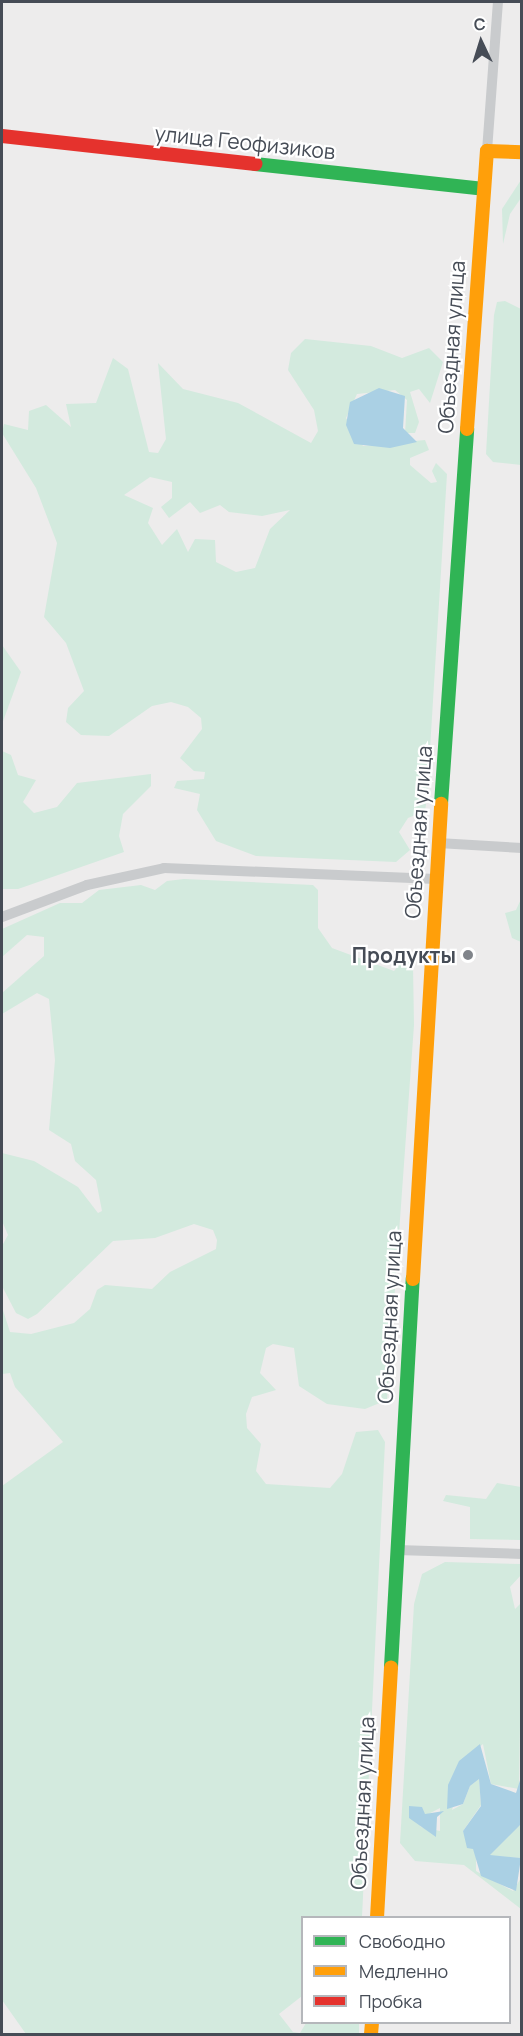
<!DOCTYPE html>
<meta charset="utf-8">
<style>
body{margin:0}
#map{position:relative;width:523px;height:2036px;overflow:hidden;background:#edecec;font-family:Manrope,sans-serif}
div>[style]{position:absolute}
[style*='--x']{left:calc(var(--x)*1px);top:calc(var(--y)*1px);width:calc(var(--w)*1px);rotate:calc(var(--a)*1deg)}
.green>*{inset:0;background:#d3eade}
.water>*{inset:0;background:#aad0e4}
.street>*{height:10px;margin:-5px;padding:0 5px;transform-origin:5px;border-radius:5px;background:#c9cbcd}
.fast>*{height:14px;margin:-7px;padding:0 7px;transform-origin:7px;border-radius:7px;background:#30b455}
.slow>*{height:14px;margin:-7px;padding:0 7px;transform-origin:7px;border-radius:7px;background:#ff9f0a}
.jam>*{height:14px;margin:-7px;padding:0 7px;transform-origin:7px;border-radius:7px;background:#e5322d}
.dots>*{width:16px;height:16px;translate:-50% -50%;box-sizing:border-box;border:3px solid #fff;border-radius:50%}
span{translate:-50% -50%;white-space:nowrap;text-align:center;line-height:1.15;-webkit-text-stroke:4.5px #fff;paint-order:stroke}
.street-label{font-size:21px;color:#464c56}
.poi-label{font-size:21px;color:#464c56;font-weight:700}
.right{translate:-100% -50%;text-align:right}
.frame{position:absolute;inset:0;border:3px solid #464c56;pointer-events:none}
.legend{position:absolute;left:301px;top:1916px;width:210px;height:108px;box-sizing:border-box;background:#fff;border:2px solid #b5b7bb;margin:0;padding:8px 10px;list-style:none;font-size:18px;color:#464c56}
.legend li{display:flex;align-items:center;gap:12px;height:30px}
.legend b{width:30px;border:2px solid #b5b7bb}
.north{position:absolute;left:451px;top:12px;width:60px;height:60px;-webkit-text-stroke:4px #fff;paint-order:stroke;rotate:356deg;font-size:16px;font-weight:700;line-height:24px;text-align:center;color:#464c56}
.north::after{content:'';display:block;margin:auto;width:21px;height:27px;background:#464c56;clip-path:polygon(50% 0,100% 100%,50% 72%,0 100%)}
</style>
<div id="map">
<div class="green">
<i style="clip-path:polygon(521px 180px,521px 198px,510px 214px,503px 244px,502px 209px)"></i>
<i style="clip-path:polygon(505px 301px,521px 309px,521px 465px,493px 462px,486px 454px,494px 315px,497px 302px)"></i>
<i style="clip-path:polygon(evenodd,305px 339px,371px 346px,402px 358px,429px 348px,443px 362px,430px 403px,419px 389px,410px 392px,419px 422px,415px 433px,405px 433px,407px 400px,395px 390px,357px 394px,346px 418px,363px 446px,425px 440px,429px 450px,410px 458px,410px 465px,431px 483px,437px 482px,432px 471px,436px 463px,447px 474px,427px 798px,425px 811px,408px 818px,399px 832px,410px 850px,396px 862px,256px 856px,216px 841px,197px 810px,200px 794px,174px 788px,177px 781px,204px 779px,205px 772px,194px 771px,180px 758px,202px 729px,201px 718px,188px 707px,171px 702px,152px 706px,109px 736px,81px 735px,66px 722px,68px 708px,84px 691px,66px 643px,44px 617px,57px 543px,36px 488px,2px 433px,4px 424px,28px 430px,29px 411px,46px 405px,71px 427px,66px 404px,96px 403px,113px 358px,128px 369px,149px 452px,158px 453px,166px 439px,158px 363px,183px 389px,238px 403px,311px 443px,318px 431px,314px 410px,288px 370px,291px 353px,305px 339px,150px 477px,172px 482px,172px 498px,161px 507px,169px 518px,190px 502px,200px 513px,220px 505px,229px 512px,262px 516px,290px 510px,270px 529px,255px 568px,236px 572px,216px 562px,215px 540px,195px 539px,188px 552px,177px 529px,162px 545px,148px 523px,153px 508px,124px 495px,150px 477px)"></i>
<i style="clip-path:polygon(2px 645px,21px 672px,2px 724px)"></i>
<i style="clip-path:polygon(2px 751px,11px 755px,18px 775px,36px 780px,23px 802px,34px 813px,57px 807px,77px 783px,151px 774px,151px 786px,123px 814px,119px 836px,124px 852px,18px 889px,2px 889px)"></i>
<i style="clip-path:polygon(184px 879px,313px 885px,318px 890px,318px 928px,332px 948px,394px 971px,405px 958px,413px 965px,414px 1025px,387px 1400px,365px 1409px,327px 1404px,299px 1386px,294px 1348px,273px 1344px,266px 1348px,260px 1373px,276px 1390px,252px 1397px,246px 1414px,247px 1428px,261px 1444px,256px 1471px,266px 1484px,330px 1488px,342px 1474px,356px 1432px,378px 1430px,385px 1442px,362px 1917px,302px 1918px,302px 1996px,279px 2014px,293px 2032px,300px 2033px,306px 2023px,359px 2023px,359px 2034px,26px 2034px,2px 2000px,2px 1486px,63px 1442px,15px 1387px,10px 1373px,2px 1374px,2px 1307px,10px 1332px,31px 1334px,74px 1323px,90px 1309px,97px 1290px,105px 1285px,152px 1289px,170px 1272px,216px 1249px,217px 1240px,213px 1230px,194px 1224px,155px 1238px,113px 1241px,37px 1314px,28px 1319px,16px 1313px,2px 1286px,2px 1246px,8px 1235px,2px 1221px,2px 1153px,34px 1161px,78px 1187px,98px 1213px,102px 1211px,96px 1180px,75px 1161px,71px 1144px,49px 1130px,55px 1060px,49px 999px,37px 993px,2px 1014px,2px 993px,44px 956px,44px 937px,27px 935px,2px 957px,2px 929px,60px 903px,82px 903px,99px 890px,141px 885px,155px 890px,167px 881px)"></i>
<i style="clip-path:polygon(521px 899px,522px 942px,521px 942px,512px 938px,505px 913px,516px 910px)"></i>
<i style="clip-path:polygon(497px 1483px,521px 1487px,521px 1540px,470px 1539px,470px 1507px,443px 1501px,446px 1495px,486px 1499px)"></i>
<i style="clip-path:polygon(evenodd,445px 1562px,521px 1564px,521px 1575px,510px 1587px,515px 1609px,522px 1602px,519px 1789px,491px 1784px,483px 1744px,466px 1758px,452px 1810px,463px 1804px,470px 1786px,479px 1779px,481px 1805px,463px 1831px,476px 1854px,476px 1871px,513px 1891px,521px 1878px,521px 1909px,464px 1865px,415px 1861px,400px 1843px,414px 1604px,422px 1574px,445px 1562px,440px 1808px,440px 1831px,421px 1827px,417px 1820px,440px 1808px)"></i>
<i style="clip-path:polygon(521px 1824px,521px 1858px,489px 1856px,493px 1848px)"></i>
</div>
<div class="water">
<i style="clip-path:polygon(379px 388px,405px 396px,403px 428px,417px 442px,390px 448px,354px 444px,346px 425px,350px 402px)"></i>
<i style="clip-path:polygon(480px 1744px,491px 1784px,516px 1793px,521px 1777px,521px 1824px,490px 1855px,521px 1858px,516px 1891px,481px 1876px,473px 1849px,467px 1848px,463px 1831px,481px 1806px,479px 1779px,470px 1786px,463px 1804px,447px 1809px,448px 1785px,459px 1761px)"></i>
<i style="clip-path:polygon(409px 1806px,422px 1807px,425px 1814px,444px 1811px,437px 1817px,436px 1837px,409px 1818px)"></i>
</div>
<div class="street">
<i style="--x:487;--y:151;--w:149;--a:-85.8"></i>
<i style="--x:438;--y:843;--w:84;--a:3.4"></i>
<i style="--x:2;--y:917;--w:91;--a:-20.6"></i>
<i style="--x:87;--y:885;--w:79;--a:-12.4"></i>
<i style="--x:164;--y:868;--w:272;--a:2.3"></i>
<i style="--x:397;--y:1550;--w:125;--a:1.8"></i>
</div>
<div class="fast">
<i style="--x:255;--y:164;--w:230;--a:6.2"></i>
<i style="--x:441;--y:804;--w:376;--a:-86"></i>
<i style="--x:391;--y:1667;--w:389;--a:-86.8"></i>
</div>
<div class="slow">
<i style="--x:467;--y:429;--w:279;--a:-85.9"></i>
<i style="--x:487;--y:151;--w:35;--a:2"></i>
<i style="--x:413;--y:1279;--w:476;--a:-86.6"></i>
<i style="--x:377;--y:1918;--w:251;--a:-86.8"></i>
<i style="--x:371;--y:2034;--w:12;--a:-85"></i>
</div>
<div class="jam">
<i style="--x:2;--y:136;--w:255;--a:6.3"></i>
</div>
<div class="dots">
<i style="left:468px;top:955px;background:#80848a"></i>
</div>
<div class="street-label">
<span style="left:245px;top:142px;rotate:6deg">улица Геофизиков</span>
<span style="left:451px;top:347px;rotate:-86deg">Объездная улица</span>
<span style="left:418px;top:832px;rotate:-86deg">Объездная улица</span>
<span style="left:389px;top:1317px;rotate:-87deg">Объездная улица</span>
<span style="left:362px;top:1803px;rotate:-87deg">Объездная улица</span>
</div>
<div class="poi-label">
<span class="right" style="left:456px;top:955px">Продукты</span>
</div>
<div class="frame"></div>
<ul class="legend">
<li><b style="height:8px;background:#30b455"></b>Свободно</li>
<li><b style="height:8px;background:#ff9f0a"></b>Медленно</li>
<li><b style="height:8px;background:#e5322d"></b>Пробка</li>
</ul>
<div class="north">С</div>
</div>
